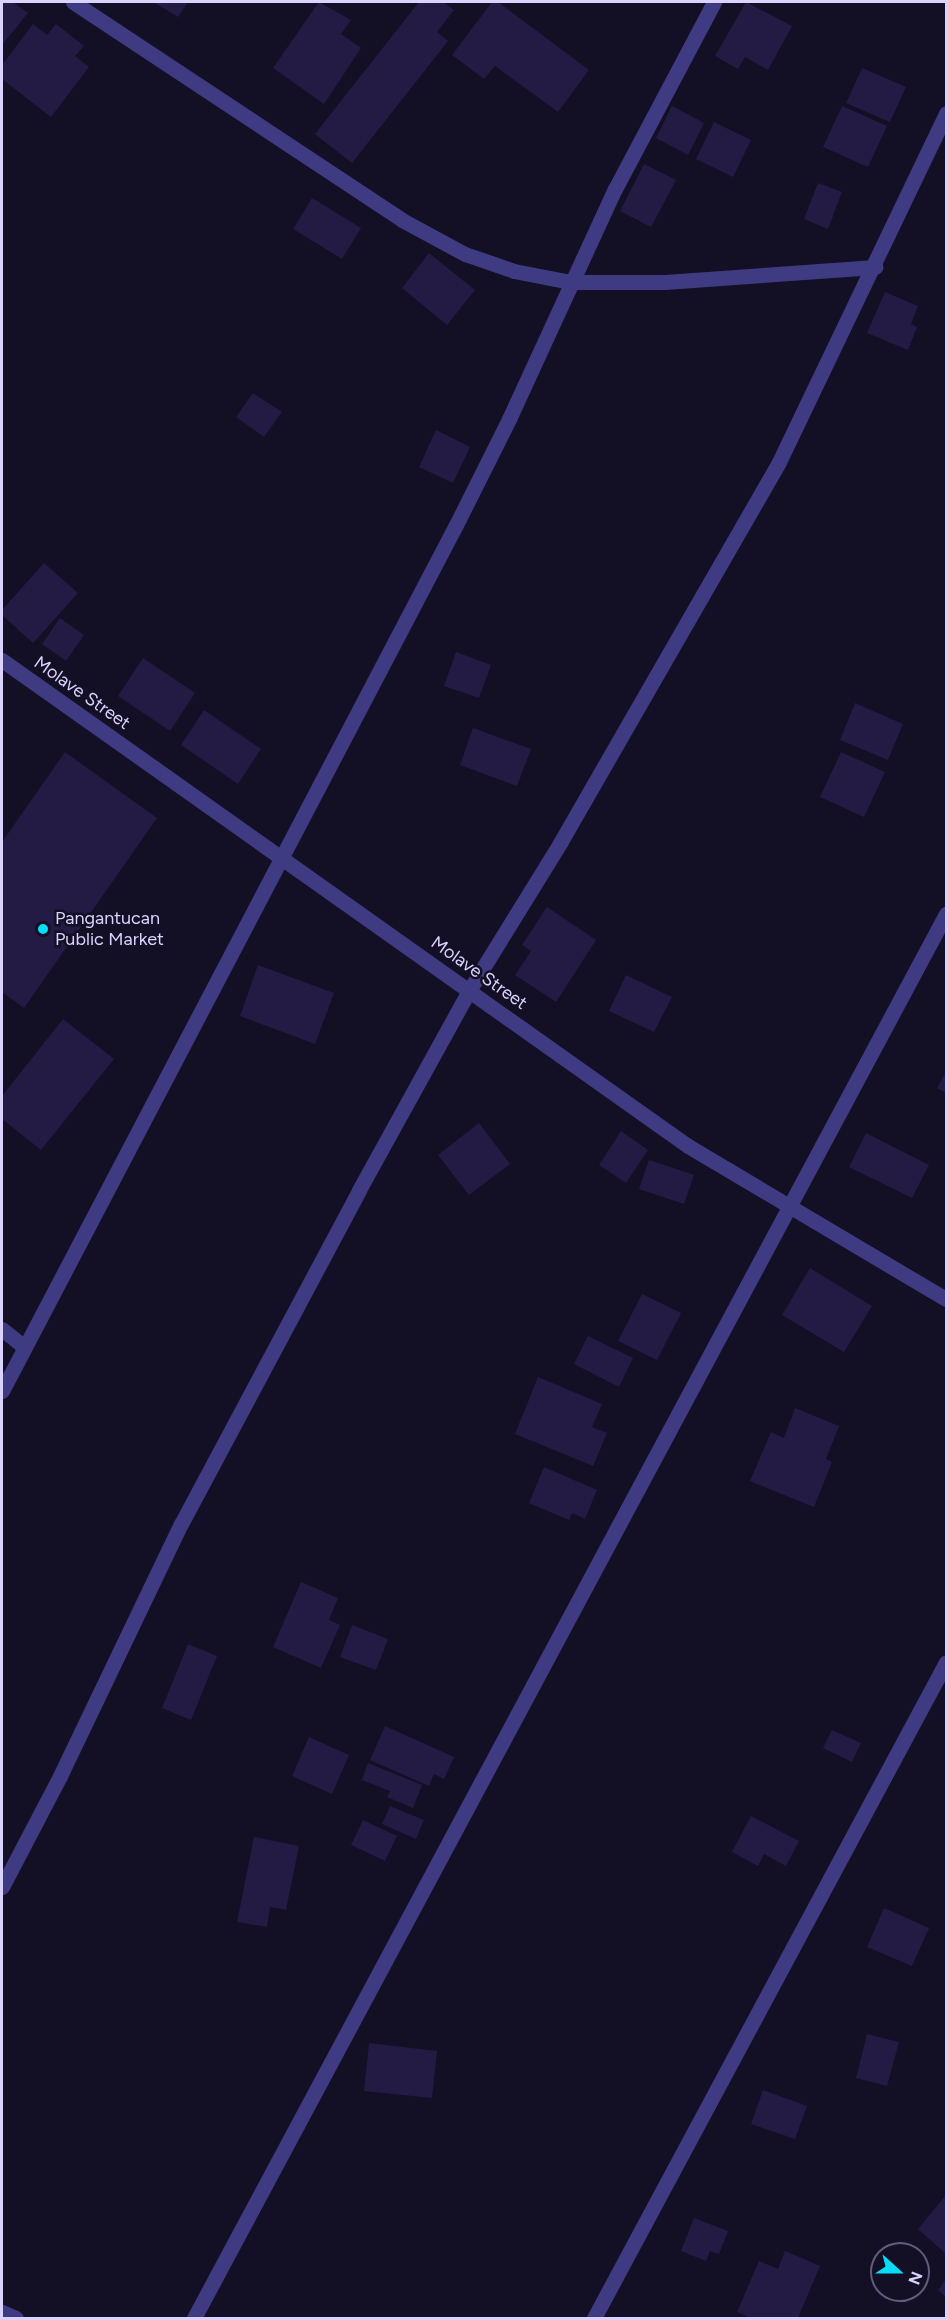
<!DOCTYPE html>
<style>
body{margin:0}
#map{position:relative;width:948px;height:2320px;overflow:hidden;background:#130f25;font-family:Figtree,sans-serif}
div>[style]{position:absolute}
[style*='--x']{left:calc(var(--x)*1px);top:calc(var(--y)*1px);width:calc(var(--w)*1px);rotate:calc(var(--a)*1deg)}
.building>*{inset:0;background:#241b45}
.minor>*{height:15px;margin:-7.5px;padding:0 7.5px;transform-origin:7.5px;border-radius:7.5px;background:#3e3b83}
.tertiary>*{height:15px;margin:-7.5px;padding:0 7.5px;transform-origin:7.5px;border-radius:7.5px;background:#3e3b83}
.dots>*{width:16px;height:16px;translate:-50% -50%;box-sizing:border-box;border:3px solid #130f25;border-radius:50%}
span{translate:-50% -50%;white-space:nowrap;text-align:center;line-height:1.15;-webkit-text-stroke:5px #130f25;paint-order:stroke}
.street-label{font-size:18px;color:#d9d3fe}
.poi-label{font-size:18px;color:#d9d3fe}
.left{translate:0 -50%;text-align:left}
.frame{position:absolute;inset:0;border:3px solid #d9d3fe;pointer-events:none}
.north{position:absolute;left:870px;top:2242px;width:60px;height:60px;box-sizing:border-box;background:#130f25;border:2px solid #625d7c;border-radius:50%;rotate:111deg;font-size:16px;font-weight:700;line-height:24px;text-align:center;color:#d9d3fe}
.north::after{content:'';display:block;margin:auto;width:21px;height:27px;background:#04def9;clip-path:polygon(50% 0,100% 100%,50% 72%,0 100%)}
</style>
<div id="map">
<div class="building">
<i style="clip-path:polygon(2px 2px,13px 2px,28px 13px,2px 45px)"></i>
<i style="clip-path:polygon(153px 2px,188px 2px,178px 17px)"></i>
<i style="clip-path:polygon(319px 2px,351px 20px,341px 34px,361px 48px,324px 104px,273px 68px)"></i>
<i style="clip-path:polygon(419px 2px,443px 2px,454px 10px,437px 32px,448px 41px,352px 163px,315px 134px)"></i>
<i style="clip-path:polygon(492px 2px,498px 2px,589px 70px,558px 112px,495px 66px,484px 79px,452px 55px)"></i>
<i style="clip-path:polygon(746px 2px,792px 26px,768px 70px,745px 57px,738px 69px,715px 56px)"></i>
<i style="clip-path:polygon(33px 24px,47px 35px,56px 24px,84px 46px,75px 56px,89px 67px,51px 117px,2px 79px,2px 65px)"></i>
<i style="clip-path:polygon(862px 68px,906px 87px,890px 122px,846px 103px)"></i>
<i style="clip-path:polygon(672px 106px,704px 123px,688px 155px,656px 138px)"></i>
<i style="clip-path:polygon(842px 106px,887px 126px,868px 167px,823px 147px)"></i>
<i style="clip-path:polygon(714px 122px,751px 140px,733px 177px,696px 159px)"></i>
<i style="clip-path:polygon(644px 164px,676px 180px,651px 227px,620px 211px)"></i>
<i style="clip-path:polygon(818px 183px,842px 192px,828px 229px,804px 219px)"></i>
<i style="clip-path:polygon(312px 198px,361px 228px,342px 259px,293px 229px)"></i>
<i style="clip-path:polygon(429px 253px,475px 290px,447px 325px,402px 288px)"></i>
<i style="clip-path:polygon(885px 292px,918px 306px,911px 324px,917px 327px,908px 350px,867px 333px)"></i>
<i style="clip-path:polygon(253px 393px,282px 412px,264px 437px,236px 417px)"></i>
<i style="clip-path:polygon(436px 430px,470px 447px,453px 483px,419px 467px)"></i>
<i style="clip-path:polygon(44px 563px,78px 593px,33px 643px,2px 615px,2px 610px)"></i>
<i style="clip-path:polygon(60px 618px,84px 635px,66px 661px,42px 644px)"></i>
<i style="clip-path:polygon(456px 652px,491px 665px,479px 698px,444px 686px)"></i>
<i style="clip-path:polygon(143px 658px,195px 693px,170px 731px,118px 696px)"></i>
<i style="clip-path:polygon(855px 703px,903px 724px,888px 760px,840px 740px)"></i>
<i style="clip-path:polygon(204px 710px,261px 749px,238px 784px,181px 745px)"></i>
<i style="clip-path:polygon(473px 728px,531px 749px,517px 786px,460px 765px)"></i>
<i style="clip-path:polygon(65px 752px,157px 818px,24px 1008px,2px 992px,2px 842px)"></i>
<i style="clip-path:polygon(841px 752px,885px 772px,864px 817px,820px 797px)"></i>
<i style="clip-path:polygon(547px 907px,596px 940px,556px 1002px,515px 975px,531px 951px,522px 945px)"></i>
<i style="clip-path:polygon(258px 965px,334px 993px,315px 1044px,240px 1016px)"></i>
<i style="clip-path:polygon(626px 975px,672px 997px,654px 1032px,609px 1011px)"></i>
<i style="clip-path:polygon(63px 1019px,114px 1059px,41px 1150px,2px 1119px,2px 1096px)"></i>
<i style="clip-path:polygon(946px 1072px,946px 1093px,937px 1088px)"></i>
<i style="clip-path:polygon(479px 1123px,510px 1164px,469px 1195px,438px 1155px)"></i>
<i style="clip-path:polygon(621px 1131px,648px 1150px,626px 1183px,599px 1165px)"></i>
<i style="clip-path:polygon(866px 1133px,929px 1165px,912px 1198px,849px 1167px)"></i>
<i style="clip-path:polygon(649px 1160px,694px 1175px,684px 1204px,639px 1189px)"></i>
<i style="clip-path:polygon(810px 1268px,872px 1306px,844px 1352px,782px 1315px)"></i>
<i style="clip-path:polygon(642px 1294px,681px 1313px,657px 1360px,618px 1341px)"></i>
<i style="clip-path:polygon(588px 1336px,633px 1358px,619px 1387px,574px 1364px)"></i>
<i style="clip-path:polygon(538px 1377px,602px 1404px,592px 1427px,607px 1433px,593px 1466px,515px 1434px)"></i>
<i style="clip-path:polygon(795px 1408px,839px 1426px,826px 1459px,832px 1462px,814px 1507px,750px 1481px,771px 1432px,784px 1438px)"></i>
<i style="clip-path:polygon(544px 1467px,597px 1490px,585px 1519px,572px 1513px,569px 1520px,529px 1503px)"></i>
<i style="clip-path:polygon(301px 1582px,338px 1598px,329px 1620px,340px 1625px,321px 1668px,273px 1647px)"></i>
<i style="clip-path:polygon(352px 1625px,388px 1639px,376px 1670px,340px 1657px)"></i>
<i style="clip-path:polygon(188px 1644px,217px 1656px,191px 1720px,162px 1708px)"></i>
<i style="clip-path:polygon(385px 1726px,454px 1757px,444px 1779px,434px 1774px,429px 1786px,370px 1760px)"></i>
<i style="clip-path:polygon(832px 1730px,861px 1743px,852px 1762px,823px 1748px)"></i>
<i style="clip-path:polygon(309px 1737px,349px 1755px,332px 1794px,292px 1776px)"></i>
<i style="clip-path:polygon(368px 1763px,422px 1785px,413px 1808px,387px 1797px,390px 1791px,362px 1780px)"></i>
<i style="clip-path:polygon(390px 1806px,424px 1820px,416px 1839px,382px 1824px)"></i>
<i style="clip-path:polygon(751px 1816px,799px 1841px,786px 1866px,764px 1854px,758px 1866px,732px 1852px)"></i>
<i style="clip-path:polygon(363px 1820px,397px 1836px,385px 1861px,351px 1845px)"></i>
<i style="clip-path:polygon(254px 1837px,299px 1846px,286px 1910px,270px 1907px,267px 1927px,237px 1922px)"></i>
<i style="clip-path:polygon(884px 1908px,929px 1928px,912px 1966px,867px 1947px)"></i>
<i style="clip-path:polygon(867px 2034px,899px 2042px,887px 2086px,856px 2078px)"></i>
<i style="clip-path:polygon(369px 2043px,437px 2051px,432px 2098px,364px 2091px)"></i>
<i style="clip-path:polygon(763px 2090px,807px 2106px,795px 2139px,751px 2124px)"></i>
<i style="clip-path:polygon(946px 2195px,946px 2254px,918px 2229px)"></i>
<i style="clip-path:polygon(694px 2218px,728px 2231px,719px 2254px,710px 2251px,706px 2261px,681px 2251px)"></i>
<i style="clip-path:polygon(785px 2251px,820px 2266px,798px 2318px,751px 2318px,737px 2312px,759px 2261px,778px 2269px)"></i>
<i style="clip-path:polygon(946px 2279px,946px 2297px,938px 2290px)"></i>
</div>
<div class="minor">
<i style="--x:73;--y:2;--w:395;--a:33.5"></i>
<i style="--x:402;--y:220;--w:72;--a:28.4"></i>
<i style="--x:465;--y:254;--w:52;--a:19.1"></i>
<i style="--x:514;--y:271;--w:57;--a:11.1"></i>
<i style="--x:570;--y:282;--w:95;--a:0"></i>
<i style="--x:665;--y:282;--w:211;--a:-4.1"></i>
<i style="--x:2;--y:1329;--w:28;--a:39"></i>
<i style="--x:2;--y:1391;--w:984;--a:-62.34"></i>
<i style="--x:459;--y:519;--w:112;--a:-63.4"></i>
<i style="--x:509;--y:419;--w:253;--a:-65.3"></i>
<i style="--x:615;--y:189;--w:212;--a:-62.1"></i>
<i style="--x:2;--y:1887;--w:125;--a:-62.4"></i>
<i style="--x:60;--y:1776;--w:280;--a:-64.4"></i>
<i style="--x:181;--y:1524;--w:378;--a:-61.9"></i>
<i style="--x:359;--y:1190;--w:230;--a:-61.1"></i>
<i style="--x:470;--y:989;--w:172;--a:-58.3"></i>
<i style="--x:560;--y:843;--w:439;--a:-60.1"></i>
<i style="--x:779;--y:462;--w:387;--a:-64.4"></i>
<i style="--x:2;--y:2312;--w:15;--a:23"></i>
<i style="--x:194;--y:2318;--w:1593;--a:-61.83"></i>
<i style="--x:594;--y:2318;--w:744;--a:-61.78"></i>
</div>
<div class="tertiary">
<i style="--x:2;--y:660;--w:841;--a:35.32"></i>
<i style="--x:688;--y:1146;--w:300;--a:30.7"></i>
</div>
<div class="dots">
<i style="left:43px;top:929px;background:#04def9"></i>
</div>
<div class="street-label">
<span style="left:82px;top:693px;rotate:35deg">Molave Street</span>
<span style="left:479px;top:973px;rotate:35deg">Molave Street</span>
</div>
<div class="poi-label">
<span class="left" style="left:55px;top:929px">Pangantucan<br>Public Market</span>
</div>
<div class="frame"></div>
<div class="north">N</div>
</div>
